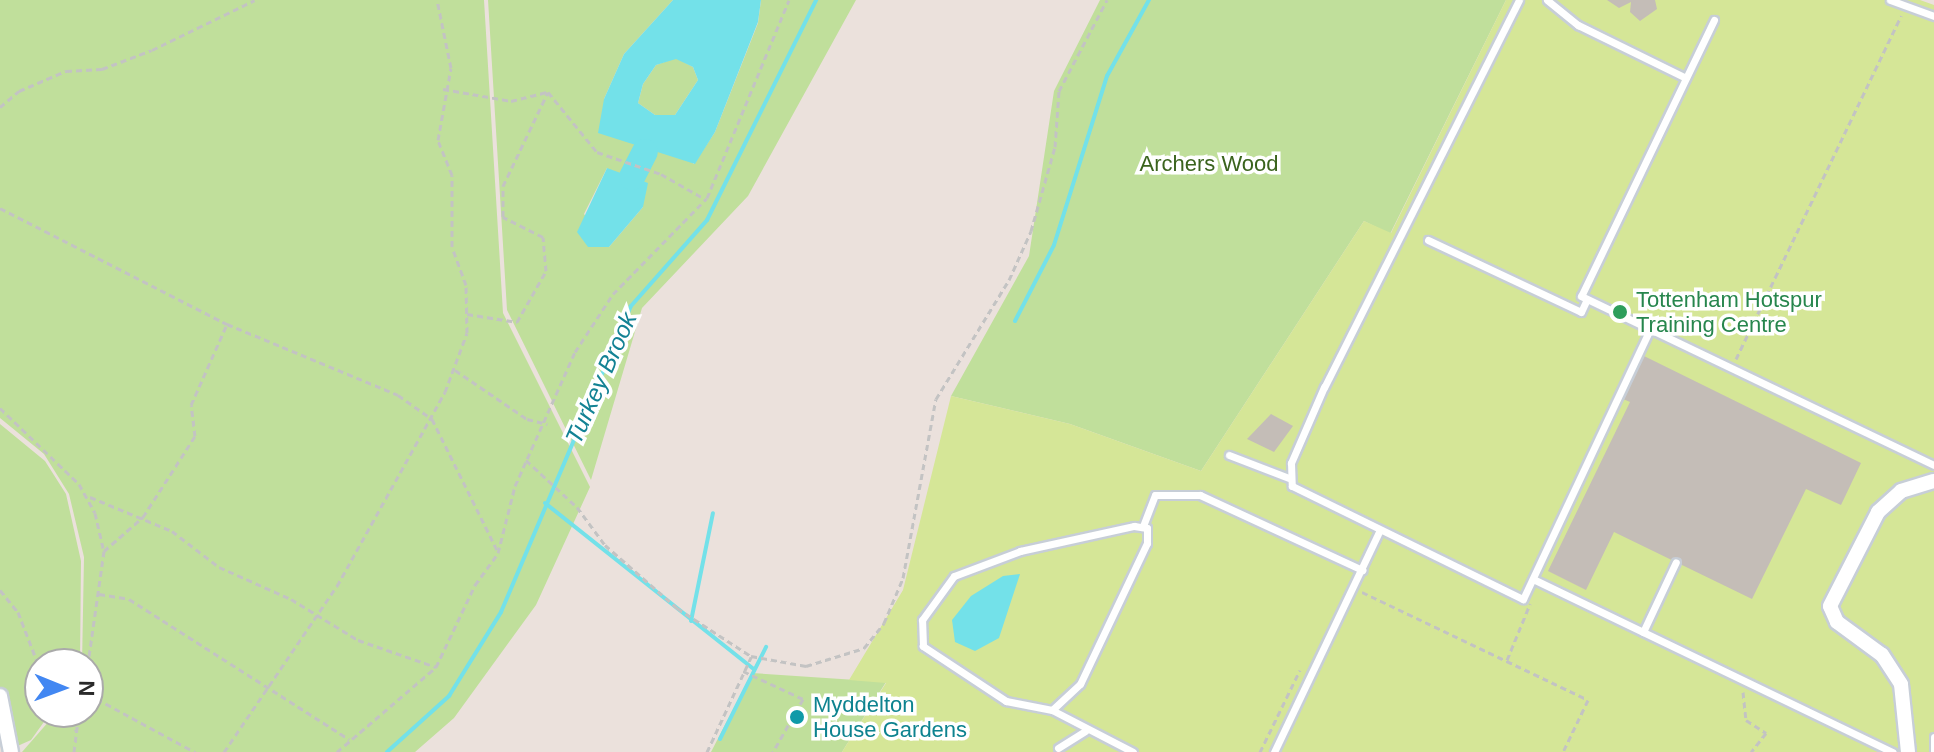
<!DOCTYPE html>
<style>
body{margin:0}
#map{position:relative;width:1934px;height:752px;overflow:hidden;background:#ebe1dc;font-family:Arial,sans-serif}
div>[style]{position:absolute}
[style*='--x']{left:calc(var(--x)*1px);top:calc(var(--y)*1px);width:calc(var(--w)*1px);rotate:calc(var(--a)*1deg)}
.green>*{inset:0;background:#c0df9b}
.pitch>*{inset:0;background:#d5e697}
.water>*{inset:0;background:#73e1e9}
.stream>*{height:4px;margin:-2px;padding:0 2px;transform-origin:2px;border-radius:2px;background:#73e1e9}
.river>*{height:26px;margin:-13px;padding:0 13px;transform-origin:13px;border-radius:13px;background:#73e1e9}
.building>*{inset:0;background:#c4bdb7}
.path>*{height:3px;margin-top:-1.5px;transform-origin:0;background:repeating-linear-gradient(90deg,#c3c3c3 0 6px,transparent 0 10px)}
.roads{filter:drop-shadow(2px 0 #c7ced7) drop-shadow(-2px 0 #c7ced7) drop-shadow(0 2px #c7ced7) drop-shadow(0 -2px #c7ced7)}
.lane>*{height:7px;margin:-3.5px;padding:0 3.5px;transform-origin:3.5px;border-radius:3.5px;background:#fff}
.street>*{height:14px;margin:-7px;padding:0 7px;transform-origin:7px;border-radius:7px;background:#fff}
.dots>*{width:22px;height:22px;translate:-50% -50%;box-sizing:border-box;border:4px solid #fff;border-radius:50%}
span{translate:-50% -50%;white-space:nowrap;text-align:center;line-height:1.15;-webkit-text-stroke:7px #fff;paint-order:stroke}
.park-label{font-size:22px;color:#3a631d}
.leisure-label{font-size:22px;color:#27864d}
.left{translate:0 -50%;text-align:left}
.culture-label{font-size:22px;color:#0d838f}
.water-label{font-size:24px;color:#138294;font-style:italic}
.north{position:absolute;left:24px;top:648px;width:80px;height:80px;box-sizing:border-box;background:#fff;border:2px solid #aaa;border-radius:50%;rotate:91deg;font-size:22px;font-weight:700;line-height:32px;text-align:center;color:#2a2a2a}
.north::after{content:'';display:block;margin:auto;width:28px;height:36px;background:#4287f2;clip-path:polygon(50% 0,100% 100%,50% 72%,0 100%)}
</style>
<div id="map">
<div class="green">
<i style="clip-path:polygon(0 0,484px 0,503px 313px,590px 487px,536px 605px,454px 718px,415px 752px,22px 752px,57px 712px,88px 712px,88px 664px,82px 664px,84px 557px,69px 494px,44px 454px,0 418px)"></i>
<i style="clip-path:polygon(evenodd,488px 0,673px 0,624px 54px,604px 99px,694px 164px,715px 132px,758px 23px,761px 0,856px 0,748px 196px,642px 308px,591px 480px,507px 310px,488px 0,607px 168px,643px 207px,609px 247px,584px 214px,607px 168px)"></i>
<i style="clip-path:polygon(1100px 0,1506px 0,1390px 234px,1364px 221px,1201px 471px,1070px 424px,951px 396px,1029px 256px,1054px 91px)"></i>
<i style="clip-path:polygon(676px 58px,693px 67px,698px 80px,675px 115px,655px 115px,638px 103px,643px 84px,656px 65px)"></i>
<i style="clip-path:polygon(0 424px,45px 461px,66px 494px,81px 561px,80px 664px,40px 664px,40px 712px,51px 712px,31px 740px,13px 748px,0 687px)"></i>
<i style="clip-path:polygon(752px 673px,886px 682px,842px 752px,711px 752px)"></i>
</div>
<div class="pitch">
<i style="clip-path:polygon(1506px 0,1920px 0,1934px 5px,1934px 752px,842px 752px,886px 683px,849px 680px,903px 590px,951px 396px,1070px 424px,1201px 471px,1364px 221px,1391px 233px)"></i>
</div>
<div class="water">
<i style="clip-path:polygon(evenodd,673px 0,761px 0,758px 22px,715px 132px,695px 164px,598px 133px,604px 99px,624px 54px,673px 0,676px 59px,693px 67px,698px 80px,675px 115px,655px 115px,638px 103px,643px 84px,656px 65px,676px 59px)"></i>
<i style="clip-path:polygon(607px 168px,648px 183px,643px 207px,609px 247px,588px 247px,577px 232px)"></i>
<i style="clip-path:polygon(1020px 574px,999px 638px,975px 651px,955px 642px,952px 620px,971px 596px,1003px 576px)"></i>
</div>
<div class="stream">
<i style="--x:1015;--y:321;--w:85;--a:-62.8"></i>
<i style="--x:1054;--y:245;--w:177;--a:-72.6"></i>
<i style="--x:1107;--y:76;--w:87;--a:-61.1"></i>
<i style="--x:545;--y:503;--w:267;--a:38.5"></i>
<i style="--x:691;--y:621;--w:110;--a:-78.5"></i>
<i style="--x:720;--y:739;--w:103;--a:-63.4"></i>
<i style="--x:387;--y:752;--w:84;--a:-42.1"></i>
<i style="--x:449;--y:696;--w:99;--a:-58.2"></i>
<i style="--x:501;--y:612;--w:332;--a:-67"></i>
<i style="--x:631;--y:306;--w:115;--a:-48.5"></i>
<i style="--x:707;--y:220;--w:246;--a:-63.6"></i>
</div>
<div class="river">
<i style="--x:632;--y:177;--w:28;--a:-63"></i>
</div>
<div class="building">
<i style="clip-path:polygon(1607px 0,1655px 0,1657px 9px,1640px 21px,1630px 12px,1631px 2px,1619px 8px)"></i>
<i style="clip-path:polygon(1644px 356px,1861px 463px,1841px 505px,1806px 489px,1752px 599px,1614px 532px,1586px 590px,1548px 571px,1630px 402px,1623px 399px)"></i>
<i style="clip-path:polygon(1271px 414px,1293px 426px,1274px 452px,1247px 439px)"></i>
</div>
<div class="path">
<i style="--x:443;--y:89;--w:69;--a:10"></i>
<i style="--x:511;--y:101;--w:38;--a:-14"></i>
<i style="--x:548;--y:92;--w:77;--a:50.8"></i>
<i style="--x:597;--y:152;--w:68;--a:19"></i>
<i style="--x:661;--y:174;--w:51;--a:29.6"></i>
<i style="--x:0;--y:107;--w:25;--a:-40"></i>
<i style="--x:19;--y:91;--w:51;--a:-23.1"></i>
<i style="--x:66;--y:71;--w:36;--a:-3"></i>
<i style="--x:102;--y:69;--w:53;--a:-20.8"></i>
<i style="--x:152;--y:50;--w:114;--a:-25.9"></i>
<i style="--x:0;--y:208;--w:255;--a:27.1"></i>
<i style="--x:467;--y:314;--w:51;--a:9.1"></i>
<i style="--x:517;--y:322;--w:59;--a:-60.4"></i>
<i style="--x:546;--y:271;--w:34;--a:-95"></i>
<i style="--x:543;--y:237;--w:45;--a:-153.4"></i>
<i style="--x:503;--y:217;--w:31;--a:-90"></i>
<i style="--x:503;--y:186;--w:104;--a:-64.4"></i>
<i style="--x:1736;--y:359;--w:381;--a:-64.3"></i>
<i style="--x:455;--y:370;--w:87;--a:34.2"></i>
<i style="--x:527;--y:419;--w:21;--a:14"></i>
<i style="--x:0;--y:408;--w:110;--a:43.9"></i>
<i style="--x:79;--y:484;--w:33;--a:61"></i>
<i style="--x:95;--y:513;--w:39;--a:77"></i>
<i style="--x:104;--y:551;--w:114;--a:98.1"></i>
<i style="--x:526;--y:460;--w:69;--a:42.7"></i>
<i style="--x:577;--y:507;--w:47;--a:53.6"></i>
<i style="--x:605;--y:545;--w:96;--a:41.2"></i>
<i style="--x:677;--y:608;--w:88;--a:33"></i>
<i style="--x:751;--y:656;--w:56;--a:10.3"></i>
<i style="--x:806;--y:666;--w:61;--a:-17.2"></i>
<i style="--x:864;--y:648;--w:32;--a:-51"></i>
<i style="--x:884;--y:623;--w:49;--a:-67.1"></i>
<i style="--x:903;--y:578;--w:182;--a:-79.6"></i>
<i style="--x:936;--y:399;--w:140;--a:-58.5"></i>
<i style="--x:1009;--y:280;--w:54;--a:-65.8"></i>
<i style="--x:1031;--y:231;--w:87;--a:-74.1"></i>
<i style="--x:1055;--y:147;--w:56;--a:-85.9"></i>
<i style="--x:1059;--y:91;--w:103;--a:-62.2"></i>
<i style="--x:90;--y:497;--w:89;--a:22.5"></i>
<i style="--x:172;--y:531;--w:59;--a:37.5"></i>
<i style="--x:219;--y:567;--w:79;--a:24"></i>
<i style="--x:291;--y:599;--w:79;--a:31.5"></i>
<i style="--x:358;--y:640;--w:83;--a:19.1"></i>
<i style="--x:104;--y:551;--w:52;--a:-41.1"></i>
<i style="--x:143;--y:517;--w:96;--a:-57.3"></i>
<i style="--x:195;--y:436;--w:31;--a:-97"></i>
<i style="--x:191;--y:405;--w:89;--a:-66"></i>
<i style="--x:227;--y:324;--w:185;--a:22.5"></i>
<i style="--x:398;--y:395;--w:42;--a:35.2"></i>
<i style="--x:432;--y:419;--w:148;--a:63.6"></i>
<i style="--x:0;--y:590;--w:28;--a:51"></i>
<i style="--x:18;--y:612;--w:61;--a:68.9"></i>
<i style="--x:1362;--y:592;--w:250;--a:25.5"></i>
<i style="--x:1588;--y:700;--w:58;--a:115.7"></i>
<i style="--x:99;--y:594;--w:30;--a:9"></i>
<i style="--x:129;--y:599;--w:261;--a:32.5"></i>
<i style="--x:1507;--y:660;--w:61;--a:-67.7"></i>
<i style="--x:743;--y:671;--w:66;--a:25"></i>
<i style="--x:803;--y:699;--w:61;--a:119.5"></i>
<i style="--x:1743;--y:692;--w:28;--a:84"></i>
<i style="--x:1746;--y:720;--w:24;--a:33"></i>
<i style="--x:1766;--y:733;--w:24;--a:128"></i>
<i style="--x:88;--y:694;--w:122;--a:28.5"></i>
<i style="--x:65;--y:712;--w:21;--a:61"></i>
<i style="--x:74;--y:752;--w:40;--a:-82.9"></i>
<i style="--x:224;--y:752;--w:201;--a:-55.8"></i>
<i style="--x:337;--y:586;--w:222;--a:-60.9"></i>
<i style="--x:445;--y:392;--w:63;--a:-69.6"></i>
<i style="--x:467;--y:333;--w:48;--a:-91.2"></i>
<i style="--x:466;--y:285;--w:40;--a:-110.2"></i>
<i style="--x:452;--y:247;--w:72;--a:-90"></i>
<i style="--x:452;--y:175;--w:38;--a:-112"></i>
<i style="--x:438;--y:140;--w:73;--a:-79.8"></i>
<i style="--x:451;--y:68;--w:69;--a:-101.6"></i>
<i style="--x:337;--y:752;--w:130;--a:-40.6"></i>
<i style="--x:436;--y:667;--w:91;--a:-64.6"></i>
<i style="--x:475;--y:585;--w:39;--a:-54"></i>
<i style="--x:498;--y:553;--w:69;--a:-75.8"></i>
<i style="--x:515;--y:486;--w:147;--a:-65.9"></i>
<i style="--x:575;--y:352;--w:69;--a:-56.8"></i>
<i style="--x:613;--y:294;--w:134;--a:-45.6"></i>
<i style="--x:707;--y:198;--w:214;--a:-67.5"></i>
<i style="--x:707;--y:752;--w:105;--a:-65.1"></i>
<i style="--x:1260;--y:752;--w:91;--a:-64"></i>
</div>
<div class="roads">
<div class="lane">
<i style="--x:1519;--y:0;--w:433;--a:116.7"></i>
<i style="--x:1324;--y:387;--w:83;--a:113.5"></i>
<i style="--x:1291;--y:463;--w:23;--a:88"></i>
<i style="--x:1292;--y:486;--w:257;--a:26.1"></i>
<i style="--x:1523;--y:599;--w:298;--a:-64.8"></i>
<i style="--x:1547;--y:0;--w:40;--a:39"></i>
<i style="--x:1578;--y:25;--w:120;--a:26.1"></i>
<i style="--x:1890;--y:0;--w:47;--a:20"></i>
<i style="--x:1714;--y:20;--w:306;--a:115.7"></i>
<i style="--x:1581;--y:296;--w:391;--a:25.6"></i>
<i style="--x:1428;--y:240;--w:169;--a:25.2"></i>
<i style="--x:1581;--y:312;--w:14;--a:-65"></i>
<i style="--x:1229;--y:455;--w:64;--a:21"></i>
<i style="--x:1134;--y:526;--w:13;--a:9"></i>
<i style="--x:1147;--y:528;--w:15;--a:90"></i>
<i style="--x:1147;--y:543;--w:156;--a:115.4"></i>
<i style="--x:1080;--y:684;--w:38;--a:137"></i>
<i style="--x:1052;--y:710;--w:47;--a:-168.9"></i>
<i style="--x:1006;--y:701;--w:100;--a:-146.5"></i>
<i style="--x:923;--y:646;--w:26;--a:-92"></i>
<i style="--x:922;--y:620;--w:54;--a:-54"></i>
<i style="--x:954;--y:576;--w:71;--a:-20.7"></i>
<i style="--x:1020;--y:551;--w:117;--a:-12.4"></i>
<i style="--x:1143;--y:526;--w:33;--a:-69"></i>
<i style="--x:1155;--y:495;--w:45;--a:0"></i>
<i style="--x:1200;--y:495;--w:179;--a:24.8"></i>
<i style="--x:1533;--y:579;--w:399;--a:25.7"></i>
<i style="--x:1643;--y:632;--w:77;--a:-64.8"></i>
<i style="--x:1052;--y:710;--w:91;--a:27.4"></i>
<i style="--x:1058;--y:748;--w:32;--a:-32"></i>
<i style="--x:1274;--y:752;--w:244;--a:-64.5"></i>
<i style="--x:1934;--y:752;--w:15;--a:-90"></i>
</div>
<div class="street">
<i style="--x:0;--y:696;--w:57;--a:78.9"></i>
<i style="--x:1908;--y:752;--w:68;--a:-95.9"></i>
<i style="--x:1901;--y:684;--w:35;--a:-123"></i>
<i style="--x:1882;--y:655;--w:56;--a:-143.7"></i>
<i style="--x:1837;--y:622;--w:17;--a:-114"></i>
<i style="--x:1830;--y:606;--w:106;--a:-62.9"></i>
<i style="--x:1878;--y:512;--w:31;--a:-42"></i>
<i style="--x:1901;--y:491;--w:34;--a:-17"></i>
</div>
</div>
<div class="dots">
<i style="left:1620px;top:312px;background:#2e9e5b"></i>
<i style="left:797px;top:717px;background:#0f9aa8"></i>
</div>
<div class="park-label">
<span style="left:1209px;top:164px">Archers Wood</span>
</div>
<div class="leisure-label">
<span class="left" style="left:1636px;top:312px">Tottenham Hotspur<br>Training Centre</span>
</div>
<div class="culture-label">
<span class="left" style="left:813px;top:717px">Myddelton<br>House Gardens</span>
</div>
<div class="water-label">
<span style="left:601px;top:378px;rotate:-66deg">Turkey Brook</span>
</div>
<div class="north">N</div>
</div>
